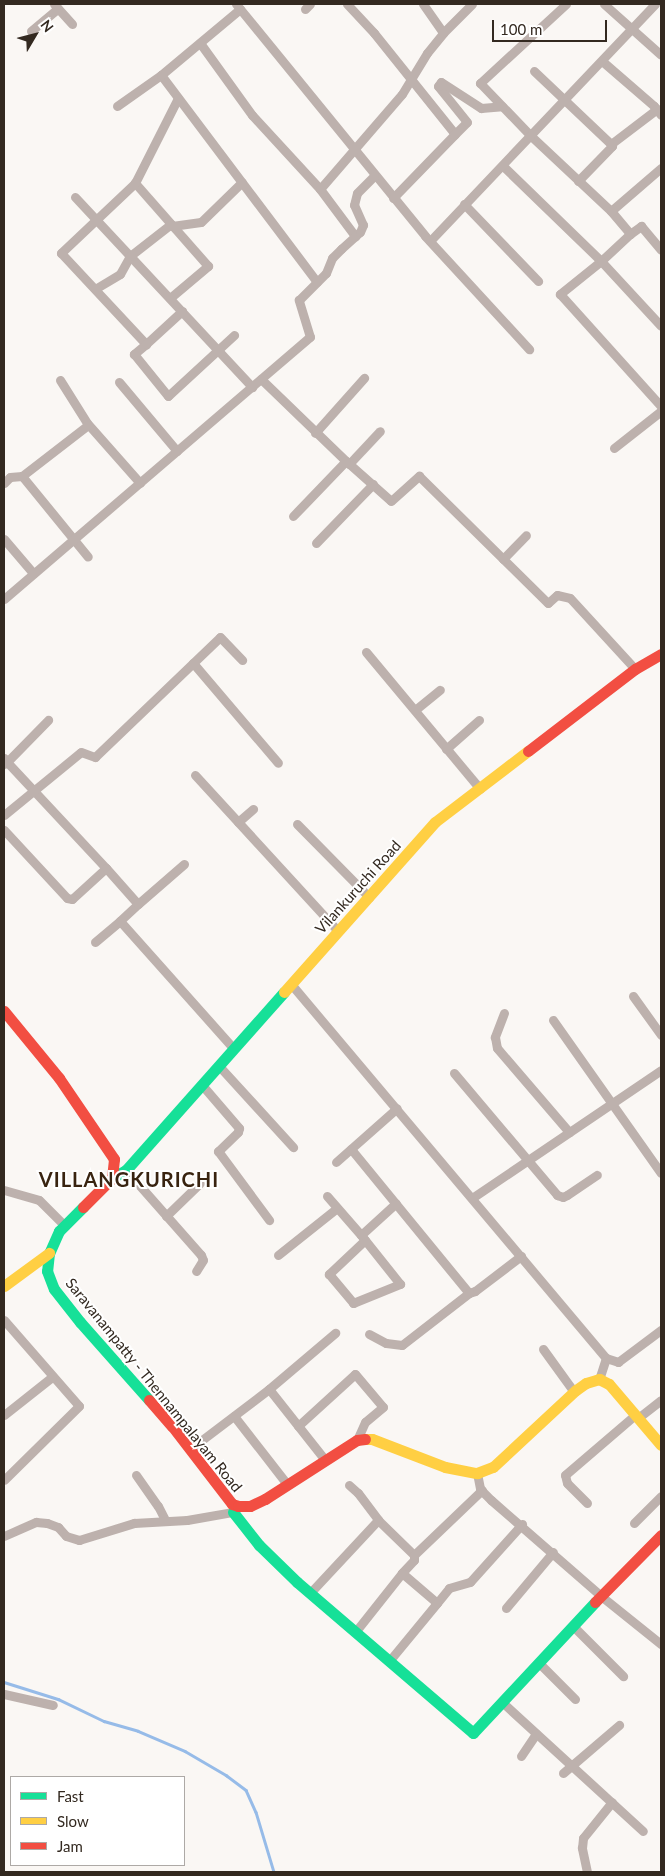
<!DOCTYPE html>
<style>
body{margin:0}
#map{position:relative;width:665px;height:1876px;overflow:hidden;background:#faf7f4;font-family:Lato,sans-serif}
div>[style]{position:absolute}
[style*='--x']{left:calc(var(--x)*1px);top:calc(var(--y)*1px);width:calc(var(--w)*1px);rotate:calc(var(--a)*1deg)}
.stream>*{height:2.5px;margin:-1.25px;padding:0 1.25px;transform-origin:1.25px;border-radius:1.25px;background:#96bbe8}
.street>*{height:9px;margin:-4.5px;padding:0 4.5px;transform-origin:4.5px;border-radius:4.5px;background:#bdb1ad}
.fast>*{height:11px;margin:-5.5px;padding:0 5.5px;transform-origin:5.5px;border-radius:5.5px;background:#16e098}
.slow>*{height:11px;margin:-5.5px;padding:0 5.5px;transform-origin:5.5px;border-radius:5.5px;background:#ffcf43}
.jam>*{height:11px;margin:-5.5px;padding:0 5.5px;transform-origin:5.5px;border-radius:5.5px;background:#f24e42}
span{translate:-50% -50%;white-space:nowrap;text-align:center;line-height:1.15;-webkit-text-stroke:4px #fff;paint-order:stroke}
.street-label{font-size:15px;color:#332920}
.district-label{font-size:20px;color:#392411;font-weight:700;letter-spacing:1px}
.frame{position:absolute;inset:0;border:5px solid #332920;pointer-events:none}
.legend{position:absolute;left:10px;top:1776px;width:175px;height:90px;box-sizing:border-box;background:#fff;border:1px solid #ada9a6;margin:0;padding:6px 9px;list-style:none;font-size:15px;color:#332920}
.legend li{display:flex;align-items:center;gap:10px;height:25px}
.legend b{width:25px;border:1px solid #ada9a6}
.north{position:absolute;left:10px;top:10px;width:50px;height:50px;-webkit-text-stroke:4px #fff;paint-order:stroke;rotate:53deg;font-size:14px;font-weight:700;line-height:20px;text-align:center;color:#332920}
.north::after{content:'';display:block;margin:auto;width:18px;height:22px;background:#332920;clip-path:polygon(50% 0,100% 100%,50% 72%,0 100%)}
.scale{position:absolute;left:492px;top:20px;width:115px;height:22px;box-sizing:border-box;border:2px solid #332920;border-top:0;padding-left:6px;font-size:15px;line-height:18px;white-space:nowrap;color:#332920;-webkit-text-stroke:4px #fff;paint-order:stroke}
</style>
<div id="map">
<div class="stream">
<i style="--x:4;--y:1682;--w:57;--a:17.5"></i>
<i style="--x:58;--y:1699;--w:51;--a:25.6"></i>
<i style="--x:104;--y:1721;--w:35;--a:16"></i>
<i style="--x:138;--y:1731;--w:51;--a:23.1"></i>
<i style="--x:185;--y:1751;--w:48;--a:30.3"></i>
<i style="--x:226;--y:1775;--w:25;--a:37"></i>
<i style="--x:246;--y:1790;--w:24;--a:66"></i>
<i style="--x:256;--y:1812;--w:63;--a:73.3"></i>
</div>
<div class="street">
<i style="--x:54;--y:4;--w:27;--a:48"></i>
<i style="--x:236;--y:4;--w:299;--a:50.8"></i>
<i style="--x:425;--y:236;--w:154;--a:47.4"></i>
<i style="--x:347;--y:4;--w:40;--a:47"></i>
<i style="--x:374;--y:33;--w:129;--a:51.3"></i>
<i style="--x:455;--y:134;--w:89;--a:134.1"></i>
<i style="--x:423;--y:4;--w:35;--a:55"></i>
<i style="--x:566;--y:4;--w:117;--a:137.4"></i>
<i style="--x:480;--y:83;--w:74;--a:46.1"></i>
<i style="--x:531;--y:136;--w:110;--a:43.2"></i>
<i style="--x:611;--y:211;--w:30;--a:50"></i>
<i style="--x:630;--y:234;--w:14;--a:-36"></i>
<i style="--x:641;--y:226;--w:31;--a:50"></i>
<i style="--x:604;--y:4;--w:76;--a:41.8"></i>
<i style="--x:305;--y:9;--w:7;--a:-45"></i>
<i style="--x:31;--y:31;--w:35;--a:-40"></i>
<i style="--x:200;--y:43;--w:89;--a:54.2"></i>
<i style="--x:252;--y:115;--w:100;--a:47.4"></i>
<i style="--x:320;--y:189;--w:59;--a:53.3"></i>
<i style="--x:602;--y:61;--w:69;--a:40.9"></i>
<i style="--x:654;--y:106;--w:11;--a:52"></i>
<i style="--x:534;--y:71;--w:106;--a:43.5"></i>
<i style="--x:161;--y:75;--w:259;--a:53"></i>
<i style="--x:117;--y:106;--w:54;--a:-35.2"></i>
<i style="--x:161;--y:75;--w:103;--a:-39.9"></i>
<i style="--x:454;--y:135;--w:18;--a:-45"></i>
<i style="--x:467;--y:122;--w:46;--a:-128.9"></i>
<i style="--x:438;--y:86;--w:5;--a:-53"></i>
<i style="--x:441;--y:82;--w:48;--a:33"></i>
<i style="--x:481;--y:108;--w:21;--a:-5"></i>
<i style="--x:503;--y:166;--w:136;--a:44.1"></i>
<i style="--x:601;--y:261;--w:53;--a:141.2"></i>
<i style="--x:560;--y:294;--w:151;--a:48"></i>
<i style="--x:578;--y:181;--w:49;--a:-45.8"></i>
<i style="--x:612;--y:146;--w:2;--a:-117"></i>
<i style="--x:611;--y:144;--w:58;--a:-37.3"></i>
<i style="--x:135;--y:183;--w:95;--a:-63.2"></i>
<i style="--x:320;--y:189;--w:125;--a:-49.2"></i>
<i style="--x:402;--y:94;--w:48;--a:-58.6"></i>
<i style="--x:427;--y:53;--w:26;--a:-51"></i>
<i style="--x:443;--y:33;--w:41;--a:-45"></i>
<i style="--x:75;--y:197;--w:260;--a:47"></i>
<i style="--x:464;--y:204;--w:107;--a:46.1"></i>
<i style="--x:611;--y:211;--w:66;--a:-40.7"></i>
<i style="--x:172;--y:226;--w:29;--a:-8"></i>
<i style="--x:201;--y:222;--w:57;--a:-44.3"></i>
<i style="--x:630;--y:234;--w:40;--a:137"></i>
<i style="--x:601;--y:261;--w:88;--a:47.3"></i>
<i style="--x:430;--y:241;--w:327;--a:-46.5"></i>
<i style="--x:95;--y:289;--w:29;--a:-31"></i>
<i style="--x:120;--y:274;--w:21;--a:-61"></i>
<i style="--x:130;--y:256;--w:52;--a:-38"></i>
<i style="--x:170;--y:298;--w:50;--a:-40.1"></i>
<i style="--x:208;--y:266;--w:111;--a:-131.3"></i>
<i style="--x:135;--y:183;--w:102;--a:136.6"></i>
<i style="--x:61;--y:253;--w:125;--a:47"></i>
<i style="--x:146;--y:344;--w:16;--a:140"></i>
<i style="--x:134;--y:354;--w:54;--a:51"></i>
<i style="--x:168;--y:396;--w:90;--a:-42.7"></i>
<i style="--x:146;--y:344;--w:49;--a:-42.5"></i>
<i style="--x:261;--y:379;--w:118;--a:44"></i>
<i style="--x:346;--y:461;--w:60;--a:41.6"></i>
<i style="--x:391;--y:501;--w:38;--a:-42"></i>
<i style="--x:419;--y:476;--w:181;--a:44.6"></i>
<i style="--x:548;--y:603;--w:12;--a:-42"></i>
<i style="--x:557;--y:595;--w:13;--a:13"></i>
<i style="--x:570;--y:598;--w:96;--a:47.5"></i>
<i style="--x:60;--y:380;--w:51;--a:57.9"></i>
<i style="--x:87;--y:423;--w:80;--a:48.5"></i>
<i style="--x:119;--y:382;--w:90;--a:50"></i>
<i style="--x:315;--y:433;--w:74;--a:-48.3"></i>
<i style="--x:614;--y:448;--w:60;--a:-38.2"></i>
<i style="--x:349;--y:464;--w:45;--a:-46.8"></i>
<i style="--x:22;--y:476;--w:104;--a:50.8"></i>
<i style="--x:4;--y:483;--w:8;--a:-45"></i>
<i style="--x:10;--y:477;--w:12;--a:-5"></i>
<i style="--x:22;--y:476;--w:83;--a:-37.7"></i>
<i style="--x:293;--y:516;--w:76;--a:-46.1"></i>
<i style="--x:4;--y:539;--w:45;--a:49.5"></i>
<i style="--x:316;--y:543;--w:82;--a:-46"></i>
<i style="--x:503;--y:559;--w:33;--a:-46"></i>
<i style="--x:4;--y:599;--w:403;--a:-40.6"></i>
<i style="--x:310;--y:337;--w:39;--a:-107"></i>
<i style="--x:299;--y:300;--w:38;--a:-45"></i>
<i style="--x:326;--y:273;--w:16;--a:-68"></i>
<i style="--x:332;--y:258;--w:13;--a:-45"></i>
<i style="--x:341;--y:249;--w:25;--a:-42"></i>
<i style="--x:360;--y:232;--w:8;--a:-67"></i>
<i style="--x:363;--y:225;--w:22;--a:-114"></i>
<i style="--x:354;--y:205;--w:12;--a:-76"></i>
<i style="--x:357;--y:193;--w:24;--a:-45"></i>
<i style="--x:366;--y:652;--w:178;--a:50.2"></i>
<i style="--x:193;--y:663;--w:131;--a:49.6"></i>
<i style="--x:415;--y:710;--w:32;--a:-39"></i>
<i style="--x:446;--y:749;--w:44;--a:-41.3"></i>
<i style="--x:4;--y:758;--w:5;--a:53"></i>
<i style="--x:7;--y:762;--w:59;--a:-45.7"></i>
<i style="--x:4;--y:764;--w:4;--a:-34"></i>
<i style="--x:7;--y:762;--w:145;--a:47"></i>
<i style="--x:106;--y:868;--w:46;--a:137.6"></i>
<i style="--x:72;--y:899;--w:5;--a:-169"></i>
<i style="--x:67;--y:898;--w:93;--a:-132.8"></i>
<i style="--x:195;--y:775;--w:212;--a:47.5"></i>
<i style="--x:4;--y:815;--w:99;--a:-39.3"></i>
<i style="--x:81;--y:752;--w:15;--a:20"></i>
<i style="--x:95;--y:757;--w:173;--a:-43.8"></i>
<i style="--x:220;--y:637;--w:32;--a:46"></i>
<i style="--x:238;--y:822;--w:20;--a:-41"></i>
<i style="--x:297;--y:824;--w:103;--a:45.4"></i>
<i style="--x:106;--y:868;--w:48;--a:48.4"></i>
<i style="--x:138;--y:904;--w:25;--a:137"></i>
<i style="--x:120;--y:921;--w:171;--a:48.3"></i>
<i style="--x:138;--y:904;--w:61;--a:-41"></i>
<i style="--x:95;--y:942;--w:33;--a:-40"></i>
<i style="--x:291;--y:984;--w:489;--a:49.9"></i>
<i style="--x:606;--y:1358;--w:22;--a:108"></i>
<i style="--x:633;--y:996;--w:48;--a:54.3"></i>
<i style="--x:504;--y:1013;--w:26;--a:111"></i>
<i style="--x:495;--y:1037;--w:11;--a:80"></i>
<i style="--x:497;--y:1048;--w:111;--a:49.4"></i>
<i style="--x:553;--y:1020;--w:187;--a:54.8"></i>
<i style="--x:219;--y:1066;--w:110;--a:47.6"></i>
<i style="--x:454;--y:1073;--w:160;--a:49.8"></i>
<i style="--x:557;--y:1195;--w:6;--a:18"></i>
<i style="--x:563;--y:1197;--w:4;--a:-27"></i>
<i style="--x:567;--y:1195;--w:36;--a:-34"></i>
<i style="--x:202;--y:1085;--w:57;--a:49.3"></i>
<i style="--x:239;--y:1128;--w:4;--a:104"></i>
<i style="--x:238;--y:1132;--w:28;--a:136"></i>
<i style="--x:218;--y:1151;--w:86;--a:53.5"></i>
<i style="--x:351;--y:1149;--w:186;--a:50.7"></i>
<i style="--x:469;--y:1293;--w:6;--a:-18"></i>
<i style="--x:475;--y:1291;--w:58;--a:-37.3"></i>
<i style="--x:336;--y:1162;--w:81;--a:-41.5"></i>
<i style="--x:126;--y:1170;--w:113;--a:48.6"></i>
<i style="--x:201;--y:1255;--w:5;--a:68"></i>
<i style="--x:203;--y:1260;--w:13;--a:122"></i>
<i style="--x:4;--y:1190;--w:36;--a:16"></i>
<i style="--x:39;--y:1200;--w:37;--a:45"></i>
<i style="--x:327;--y:1196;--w:52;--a:48.9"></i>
<i style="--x:472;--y:1198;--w:228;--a:-34.1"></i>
<i style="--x:166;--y:1216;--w:47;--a:-44.1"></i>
<i style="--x:365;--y:1240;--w:50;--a:136.6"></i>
<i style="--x:329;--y:1274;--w:38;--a:50"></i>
<i style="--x:353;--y:1303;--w:51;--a:-22"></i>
<i style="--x:400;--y:1284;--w:63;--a:-128.5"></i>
<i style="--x:361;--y:1235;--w:47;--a:-42.4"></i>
<i style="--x:278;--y:1255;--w:75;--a:-38.5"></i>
<i style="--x:4;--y:1320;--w:114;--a:48.9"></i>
<i style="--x:79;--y:1406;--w:105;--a:135.4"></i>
<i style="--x:369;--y:1334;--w:19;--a:28"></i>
<i style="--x:386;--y:1343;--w:16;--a:7"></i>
<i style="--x:402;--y:1345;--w:85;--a:-37.8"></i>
<i style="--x:543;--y:1349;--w:53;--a:54.2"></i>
<i style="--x:606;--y:1358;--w:13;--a:18"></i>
<i style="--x:618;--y:1362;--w:54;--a:-36.7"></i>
<i style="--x:269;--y:1389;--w:90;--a:51.7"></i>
<i style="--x:4;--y:1415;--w:61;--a:-38.4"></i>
<i style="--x:234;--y:1416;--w:86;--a:52.1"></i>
<i style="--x:638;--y:1418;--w:29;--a:-38"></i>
<i style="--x:298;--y:1426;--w:77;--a:-42.4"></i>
<i style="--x:355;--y:1374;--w:43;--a:49.7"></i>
<i style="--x:383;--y:1407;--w:23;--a:140"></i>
<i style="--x:365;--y:1422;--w:20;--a:114"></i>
<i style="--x:190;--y:1449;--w:99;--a:-37.2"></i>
<i style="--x:269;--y:1389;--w:87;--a:-40.3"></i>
<i style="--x:477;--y:1473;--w:16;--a:79"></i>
<i style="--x:480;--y:1489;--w:16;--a:45"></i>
<i style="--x:491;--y:1500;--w:146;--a:41.1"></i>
<i style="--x:601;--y:1596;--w:77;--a:38.7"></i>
<i style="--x:136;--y:1475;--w:38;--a:55"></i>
<i style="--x:158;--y:1506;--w:16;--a:63"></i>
<i style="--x:349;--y:1485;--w:12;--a:42"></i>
<i style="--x:358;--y:1493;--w:34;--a:53"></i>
<i style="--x:378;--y:1520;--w:50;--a:44.2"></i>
<i style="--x:414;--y:1555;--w:5;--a:90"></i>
<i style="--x:414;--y:1560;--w:18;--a:133"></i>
<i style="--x:402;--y:1573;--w:46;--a:40.6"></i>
<i style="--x:437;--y:1603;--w:19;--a:-51"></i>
<i style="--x:449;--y:1588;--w:22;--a:-16"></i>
<i style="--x:470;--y:1582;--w:78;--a:-48.1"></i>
<i style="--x:587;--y:1503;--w:28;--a:-135"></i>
<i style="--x:567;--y:1483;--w:8;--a:-104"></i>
<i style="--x:565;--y:1475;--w:92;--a:-40.6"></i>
<i style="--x:634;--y:1523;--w:38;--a:-45"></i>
<i style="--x:4;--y:1536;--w:35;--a:-24"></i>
<i style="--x:36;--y:1522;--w:11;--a:5"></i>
<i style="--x:47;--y:1523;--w:12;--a:20"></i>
<i style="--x:58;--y:1527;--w:12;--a:48"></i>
<i style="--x:66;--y:1536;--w:14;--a:17"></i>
<i style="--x:79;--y:1540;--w:58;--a:-17.2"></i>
<i style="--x:134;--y:1523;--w:53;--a:-3.2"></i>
<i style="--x:187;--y:1520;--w:47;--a:-9.9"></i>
<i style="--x:233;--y:1512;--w:6;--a:-45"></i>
<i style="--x:414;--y:1555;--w:94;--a:-43.7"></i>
<i style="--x:310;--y:1593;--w:100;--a:-47"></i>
<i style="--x:506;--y:1608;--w:73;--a:-50"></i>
<i style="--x:573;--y:1626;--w:71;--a:45"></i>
<i style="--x:356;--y:1631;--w:74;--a:-51.6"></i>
<i style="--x:390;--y:1660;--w:74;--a:-50.5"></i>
<i style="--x:539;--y:1663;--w:51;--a:45"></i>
<i style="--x:4;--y:1694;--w:50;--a:12.7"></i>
<i style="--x:502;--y:1702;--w:191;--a:42.5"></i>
<i style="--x:521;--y:1756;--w:27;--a:-56"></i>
<i style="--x:563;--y:1773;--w:74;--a:-40.6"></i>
<i style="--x:587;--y:1872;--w:25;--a:-102"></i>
<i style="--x:582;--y:1848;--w:10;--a:-84"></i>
<i style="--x:583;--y:1838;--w:46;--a:-51.1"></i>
</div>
<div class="fast">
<i style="--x:112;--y:1178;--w:16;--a:-30"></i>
<i style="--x:126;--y:1170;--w:238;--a:-48.4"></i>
<i style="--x:83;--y:1207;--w:34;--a:135"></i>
<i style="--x:59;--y:1231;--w:24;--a:114"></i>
<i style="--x:49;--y:1253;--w:18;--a:96"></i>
<i style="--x:47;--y:1271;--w:19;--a:69"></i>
<i style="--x:54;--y:1289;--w:42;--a:51.8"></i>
<i style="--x:80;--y:1322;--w:104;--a:48.5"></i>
<i style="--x:233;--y:1512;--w:42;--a:51.8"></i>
<i style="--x:259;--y:1545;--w:53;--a:44.2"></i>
<i style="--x:297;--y:1582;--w:232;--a:40.6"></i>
<i style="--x:473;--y:1733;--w:179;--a:-47"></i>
</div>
<div class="slow">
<i style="--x:284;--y:992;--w:227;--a:-48.4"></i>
<i style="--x:435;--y:822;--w:117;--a:-37.4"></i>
<i style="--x:4;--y:1286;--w:56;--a:-36.3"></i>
<i style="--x:365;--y:1439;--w:7;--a:0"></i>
<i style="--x:372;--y:1439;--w:78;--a:21"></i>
<i style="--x:445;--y:1467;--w:33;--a:11"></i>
<i style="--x:477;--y:1473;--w:17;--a:-21"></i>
<i style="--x:493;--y:1467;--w:113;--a:-42.9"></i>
<i style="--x:576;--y:1390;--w:12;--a:-35"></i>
<i style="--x:586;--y:1383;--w:14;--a:-17"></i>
<i style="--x:599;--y:1379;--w:11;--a:27"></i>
<i style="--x:609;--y:1384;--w:80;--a:49.6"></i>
</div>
<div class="jam">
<i style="--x:528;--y:751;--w:135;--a:-37.5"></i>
<i style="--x:635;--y:669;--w:30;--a:-30"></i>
<i style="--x:4;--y:1011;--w:87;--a:50.6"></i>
<i style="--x:59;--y:1078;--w:98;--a:55.8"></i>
<i style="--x:114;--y:1159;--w:19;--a:96"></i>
<i style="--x:112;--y:1178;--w:41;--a:135"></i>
<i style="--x:149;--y:1400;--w:35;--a:49"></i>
<i style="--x:172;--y:1426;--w:98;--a:52.4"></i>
<i style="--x:232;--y:1504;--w:6;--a:18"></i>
<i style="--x:238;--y:1506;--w:12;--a:0"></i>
<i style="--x:250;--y:1506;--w:17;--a:-25"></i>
<i style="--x:265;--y:1499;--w:109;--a:-32.7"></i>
<i style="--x:357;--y:1440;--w:8;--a:-7"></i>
<i style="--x:595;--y:1602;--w:94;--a:-45.4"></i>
</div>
<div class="street-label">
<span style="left:358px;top:887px;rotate:-48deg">Vilankuruchi Road</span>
<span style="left:154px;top:1385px;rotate:51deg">Saravanampatty - Thennampalayam Road</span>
</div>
<div class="district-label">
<span style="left:129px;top:1179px">VILLANGKURICHI</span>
</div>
<div class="frame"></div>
<ul class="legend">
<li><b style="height:6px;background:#16e098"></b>Fast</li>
<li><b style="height:6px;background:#ffcf43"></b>Slow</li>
<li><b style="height:6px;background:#f24e42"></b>Jam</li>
</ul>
<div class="north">N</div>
<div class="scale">100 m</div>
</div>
